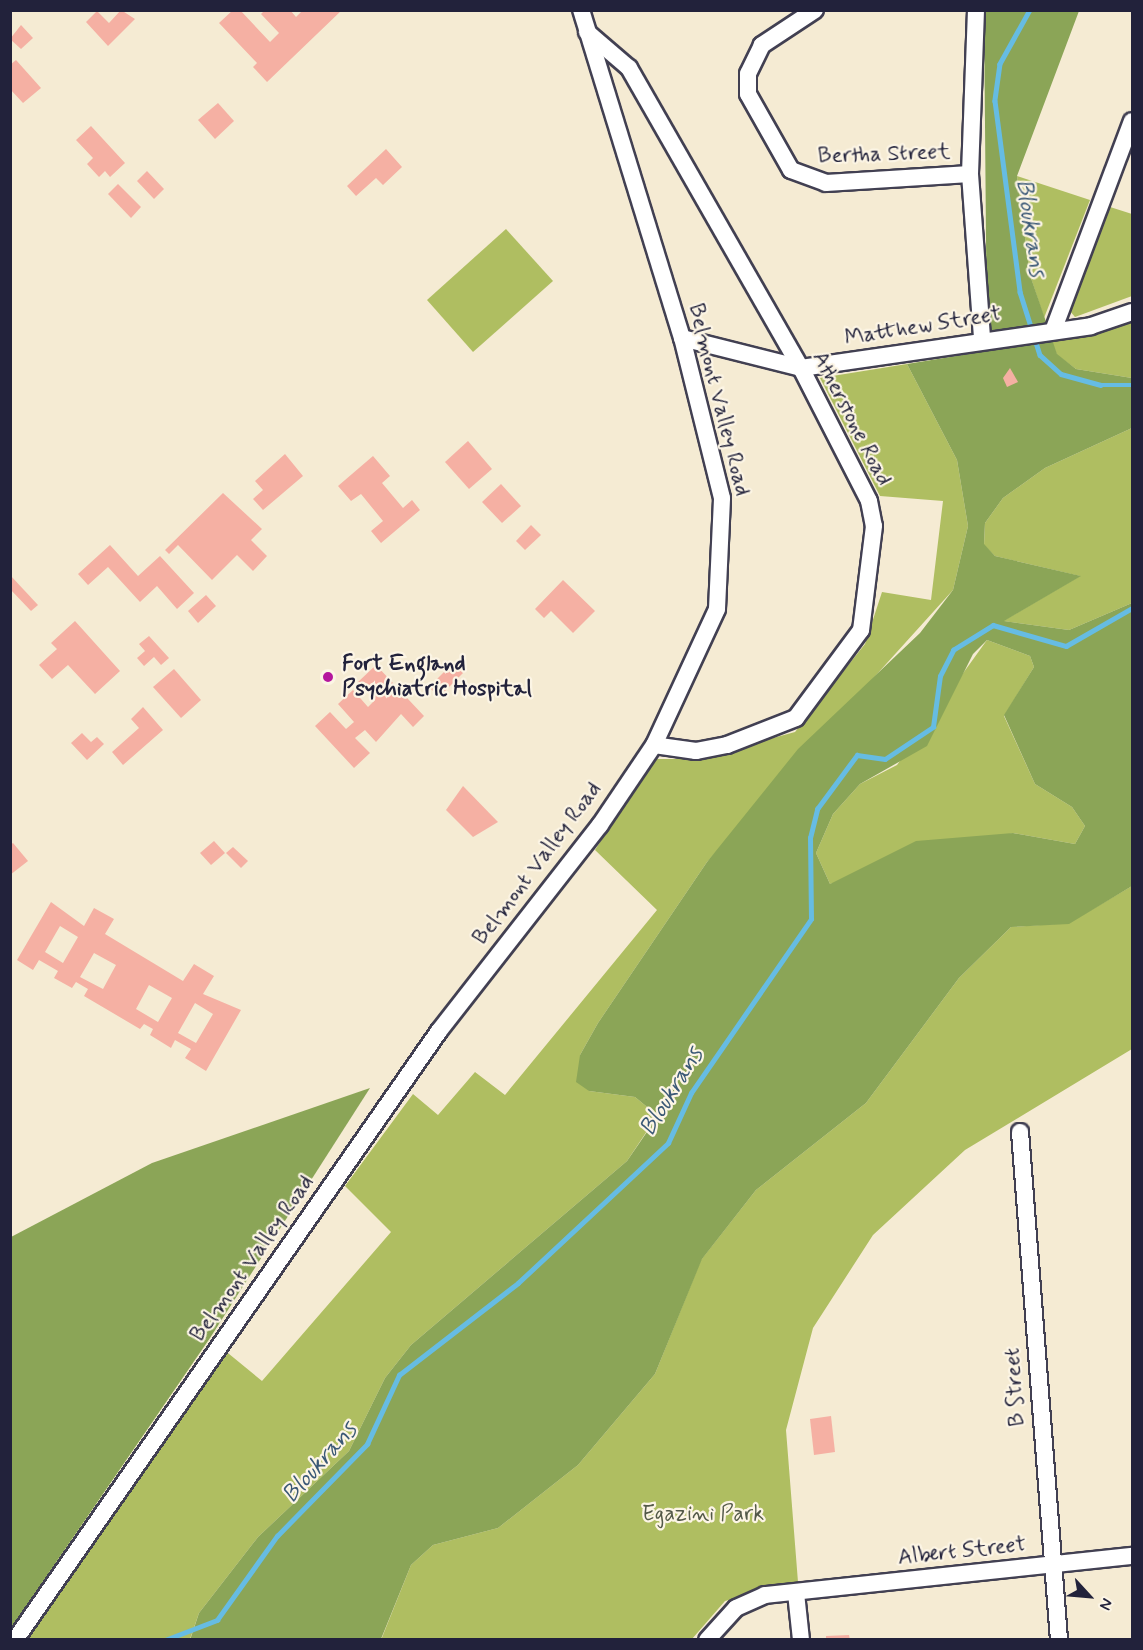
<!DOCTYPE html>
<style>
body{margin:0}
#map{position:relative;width:1143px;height:1650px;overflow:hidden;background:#f5ebd3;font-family:Mynerve,sans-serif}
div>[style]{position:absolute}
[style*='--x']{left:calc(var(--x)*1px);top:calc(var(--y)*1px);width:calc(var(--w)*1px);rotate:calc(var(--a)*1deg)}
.green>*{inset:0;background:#afbe61}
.forest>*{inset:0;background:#8ba557}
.stream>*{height:4.5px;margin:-2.25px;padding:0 2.25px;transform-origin:2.25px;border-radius:2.25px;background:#66bce3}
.building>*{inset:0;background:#f5b0a3}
.roads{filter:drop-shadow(2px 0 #424052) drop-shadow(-2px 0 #424052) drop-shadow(0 2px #424052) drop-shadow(0 -2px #424052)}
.minor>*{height:16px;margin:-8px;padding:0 8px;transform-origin:8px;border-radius:8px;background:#fff}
.dots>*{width:16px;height:16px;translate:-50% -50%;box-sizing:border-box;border:3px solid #fcf5e5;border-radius:50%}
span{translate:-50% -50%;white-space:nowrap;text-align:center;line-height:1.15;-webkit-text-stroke:4.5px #fcf5e5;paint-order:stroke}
.street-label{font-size:22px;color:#22223b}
.poi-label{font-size:22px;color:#22223b;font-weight:700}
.left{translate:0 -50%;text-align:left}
.park-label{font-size:22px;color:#535948}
.water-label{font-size:24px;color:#3a5876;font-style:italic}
.frame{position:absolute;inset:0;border:12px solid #22223b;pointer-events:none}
.north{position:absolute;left:1059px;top:1566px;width:60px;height:60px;-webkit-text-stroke:4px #fcf5e5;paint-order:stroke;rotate:116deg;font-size:16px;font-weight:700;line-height:24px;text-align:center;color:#22223b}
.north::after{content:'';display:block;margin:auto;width:21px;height:27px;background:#22223b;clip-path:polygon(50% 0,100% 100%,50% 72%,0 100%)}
</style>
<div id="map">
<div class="green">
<i style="clip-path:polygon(1017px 176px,1090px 200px,1044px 318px,1030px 275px)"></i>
<i style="clip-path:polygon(1107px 206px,1132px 214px,1132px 296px,1075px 317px,1069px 310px)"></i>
<i style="clip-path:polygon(506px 229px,553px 281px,473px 352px,427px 300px)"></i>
<i style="clip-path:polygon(1132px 317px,1132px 378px,1076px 369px,1057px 355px,1051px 340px)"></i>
<i style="clip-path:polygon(907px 364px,957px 460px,968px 526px,953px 590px,707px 862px,598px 1023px,580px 1055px,589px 1091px,635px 1097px,652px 1111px,649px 1128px,627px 1161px,411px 1345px,385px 1378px,349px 1451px,258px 1537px,199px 1613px,190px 1639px,24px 1640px,223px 1349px,262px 1381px,391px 1232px,345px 1186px,413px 1094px,438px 1115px,475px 1072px,505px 1095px,657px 910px,595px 850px,653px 759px,697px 759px,795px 732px,865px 644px,882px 592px,931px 600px,943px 501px,880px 496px,820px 378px)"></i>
<i style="clip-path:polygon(1132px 428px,1132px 603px,1069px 630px,1003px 621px,1080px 576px,995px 556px,984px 545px,985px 523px,1003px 498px,1045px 468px)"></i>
<i style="clip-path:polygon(987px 640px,1030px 656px,1034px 667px,1004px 716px,1035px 784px,1072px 807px,1085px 826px,1075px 844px,1013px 833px,830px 884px,816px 853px,833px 814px,860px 784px,897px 765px)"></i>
<i style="clip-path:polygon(1132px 886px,1132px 1049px,965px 1150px,873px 1235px,813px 1328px,786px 1430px,798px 1582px,725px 1601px,692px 1639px,381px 1640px,411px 1565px,433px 1545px,498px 1528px,578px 1465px,655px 1374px,701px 1260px,756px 1190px,866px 1103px,959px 978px,1011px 927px,1069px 923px)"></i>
</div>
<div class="forest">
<i style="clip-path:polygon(evenodd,984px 11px,1079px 11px,1017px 176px,1030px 275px,1057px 354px,1076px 369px,1132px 378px,1132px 428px,1045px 468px,1003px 498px,985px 523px,984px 544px,995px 556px,1081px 576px,1004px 621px,1069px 630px,1132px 603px,1132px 886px,1069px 924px,1011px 927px,959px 978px,866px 1103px,756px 1190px,702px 1259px,655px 1374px,578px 1465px,498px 1528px,433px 1545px,411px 1565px,381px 1639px,190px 1640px,199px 1613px,258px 1537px,349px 1451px,385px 1378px,411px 1345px,627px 1161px,649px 1129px,652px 1111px,635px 1097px,589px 1091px,576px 1082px,580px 1055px,598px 1023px,707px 862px,798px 749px,920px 633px,953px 590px,968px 526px,957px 460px,907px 364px,987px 351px,984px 11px,987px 640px,1030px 656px,1034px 667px,1004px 715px,1035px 784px,1072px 807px,1085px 826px,1075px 844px,1013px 833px,916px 841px,830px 884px,816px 853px,833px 814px,860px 784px,927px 746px,973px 654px,987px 640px)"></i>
<i style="clip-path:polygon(370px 1088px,210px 1338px,11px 1628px,11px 1237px,152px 1163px)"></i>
</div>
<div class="stream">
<i style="--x:1030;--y:10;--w:62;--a:119.1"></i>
<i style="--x:1000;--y:64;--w:37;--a:98"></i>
<i style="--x:995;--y:101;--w:193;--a:82.5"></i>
<i style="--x:1020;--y:292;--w:66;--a:72.4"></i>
<i style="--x:1040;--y:355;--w:28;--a:42"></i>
<i style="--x:1061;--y:374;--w:41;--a:15.4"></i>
<i style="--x:1101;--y:385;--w:31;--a:0"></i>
<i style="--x:165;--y:1640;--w:56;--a:-21"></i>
<i style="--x:217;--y:1620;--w:103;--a:-54.5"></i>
<i style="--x:277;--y:1536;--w:129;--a:-45.6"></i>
<i style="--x:367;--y:1444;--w:76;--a:-65.1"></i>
<i style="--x:399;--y:1375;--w:150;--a:-37.7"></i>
<i style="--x:518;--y:1283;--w:205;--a:-43"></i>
<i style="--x:668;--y:1143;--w:55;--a:-65.3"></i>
<i style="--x:691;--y:1093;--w:211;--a:-55.4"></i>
<i style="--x:811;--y:919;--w:81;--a:-90.7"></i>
<i style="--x:810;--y:838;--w:30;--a:-76"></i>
<i style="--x:817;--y:809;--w:67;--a:-53.5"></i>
<i style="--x:857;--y:755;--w:28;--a:8"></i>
<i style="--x:885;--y:759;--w:58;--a:-33.7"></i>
<i style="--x:933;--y:727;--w:51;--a:-82.2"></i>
<i style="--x:940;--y:676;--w:29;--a:-63"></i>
<i style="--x:953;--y:650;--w:47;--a:-32"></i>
<i style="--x:993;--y:625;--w:76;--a:16"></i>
<i style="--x:1066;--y:646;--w:76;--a:-29.9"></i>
</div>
<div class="building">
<i style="clip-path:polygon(121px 10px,135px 19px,108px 46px,86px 22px,97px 11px,109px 23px)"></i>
<i style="clip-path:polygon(233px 10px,240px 10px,270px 42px,279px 33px,261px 14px,265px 10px,290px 10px,296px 17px,303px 10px,342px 10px,267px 82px,253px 67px,257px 63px,219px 23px)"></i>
<i style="clip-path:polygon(21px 25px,33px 38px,21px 49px,10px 39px)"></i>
<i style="clip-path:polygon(16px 60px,41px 88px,23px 103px,10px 89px,10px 65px)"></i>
<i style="clip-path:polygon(218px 103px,234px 121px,215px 139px,198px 120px)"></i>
<i style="clip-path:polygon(91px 126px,125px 163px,110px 177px,105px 171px,99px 177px,87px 164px,93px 158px,76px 140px)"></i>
<i style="clip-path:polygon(386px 149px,402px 167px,383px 185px,376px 178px,356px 196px,347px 186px)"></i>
<i style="clip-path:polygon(147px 171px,164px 189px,154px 199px,137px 181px)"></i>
<i style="clip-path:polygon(118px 184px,141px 207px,131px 218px,108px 194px)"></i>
<i style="clip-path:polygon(1010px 368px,1018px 382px,1007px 387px,1003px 378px)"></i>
<i style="clip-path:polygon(468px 441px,492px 469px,469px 489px,445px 462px)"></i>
<i style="clip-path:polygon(285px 454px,303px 476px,263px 510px,253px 499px,263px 490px,255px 481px)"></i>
<i style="clip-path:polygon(373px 456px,390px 476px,382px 483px,403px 508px,412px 500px,420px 510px,381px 543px,371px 531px,383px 521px,361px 494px,351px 501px,338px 486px)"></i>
<i style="clip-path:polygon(501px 484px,521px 506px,502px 523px,482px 502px)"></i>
<i style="clip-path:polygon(223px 493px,262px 529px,251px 540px,267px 556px,253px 571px,237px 555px,212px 580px,178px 545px,169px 554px,165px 550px)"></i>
<i style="clip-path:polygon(531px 525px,541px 535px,525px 550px,516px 541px)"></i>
<i style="clip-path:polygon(110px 545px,138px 576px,160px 556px,194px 593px,177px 609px,157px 586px,140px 602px,108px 567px,88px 585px,78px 574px)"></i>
<i style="clip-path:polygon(10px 575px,38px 605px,31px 611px,10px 589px)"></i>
<i style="clip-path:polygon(563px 580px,595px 611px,573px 633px,551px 611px,544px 618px,535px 609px)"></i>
<i style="clip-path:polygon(206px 595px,216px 606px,198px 623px,188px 611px)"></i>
<i style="clip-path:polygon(75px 621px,120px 671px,95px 694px,68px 665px,52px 679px,39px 665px,57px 649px,51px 643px)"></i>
<i style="clip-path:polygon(149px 636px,169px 658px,161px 665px,154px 657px,144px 666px,137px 658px,145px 651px,139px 644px)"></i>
<i style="clip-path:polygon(453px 663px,463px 673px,439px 697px,429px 687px)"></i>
<i style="clip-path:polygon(376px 665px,424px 716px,413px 727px,401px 714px,376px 742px,365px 730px,355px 738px,370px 753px,354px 768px,315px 726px,330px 712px,346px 729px,354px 722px,338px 704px,353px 690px,368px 707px,375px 700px,358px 682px)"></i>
<i style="clip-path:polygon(174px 669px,201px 700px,181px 718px,153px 687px)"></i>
<i style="clip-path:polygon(143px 707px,163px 730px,123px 765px,112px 752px,139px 728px,131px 719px)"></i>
<i style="clip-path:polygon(82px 733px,91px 742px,97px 737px,104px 744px,87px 760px,71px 743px)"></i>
<i style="clip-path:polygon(463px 786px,498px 822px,473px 837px,446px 810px)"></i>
<i style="clip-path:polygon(214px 841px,225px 853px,211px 865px,200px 853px)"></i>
<i style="clip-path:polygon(13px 843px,28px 861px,10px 875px,10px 845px)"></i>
<i style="clip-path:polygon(233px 847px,248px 861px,241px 868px,226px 853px)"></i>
<i style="clip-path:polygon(evenodd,51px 902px,84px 926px,94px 908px,114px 919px,105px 934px,183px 981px,194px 964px,214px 976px,203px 994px,241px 1010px,206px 1071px,185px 1058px,191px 1049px,175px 1040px,171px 1048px,150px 1035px,153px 1029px,144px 1024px,140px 1029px,84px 996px,88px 989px,76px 982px,72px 988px,54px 978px,58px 971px,39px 960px,33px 970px,17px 960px,51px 902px,60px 926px,78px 937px,63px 963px,45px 952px,60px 926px,51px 902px,94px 953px,116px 965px,103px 989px,80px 977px,94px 953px,51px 902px,149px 985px,172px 998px,158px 1022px,136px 1009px,149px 985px,51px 902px,195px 1003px,213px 1014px,196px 1043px,178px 1033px,195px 1003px)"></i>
<i style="clip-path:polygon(831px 1416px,835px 1452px,814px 1455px,810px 1419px)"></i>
<i style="clip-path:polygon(849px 1635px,850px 1640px,826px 1640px,826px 1636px)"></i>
</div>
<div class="roads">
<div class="minor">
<i style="--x:815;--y:10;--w:64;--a:146.6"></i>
<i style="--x:762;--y:45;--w:32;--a:116"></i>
<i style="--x:748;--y:74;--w:20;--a:90"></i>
<i style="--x:748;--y:94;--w:87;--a:60.5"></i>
<i style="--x:791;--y:170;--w:37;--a:20"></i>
<i style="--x:826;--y:183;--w:144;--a:-3.6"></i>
<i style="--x:976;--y:10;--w:164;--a:92.1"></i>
<i style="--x:970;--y:174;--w:165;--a:85.8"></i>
<i style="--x:587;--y:32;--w:55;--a:40.6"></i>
<i style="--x:629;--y:68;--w:346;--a:60.2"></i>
<i style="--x:801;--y:368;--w:149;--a:62.9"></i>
<i style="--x:869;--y:501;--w:25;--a:79"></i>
<i style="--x:874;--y:526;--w:105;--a:97.1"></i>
<i style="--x:861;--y:630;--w:109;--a:126.5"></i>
<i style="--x:796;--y:718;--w:74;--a:158.6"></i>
<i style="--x:727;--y:745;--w:32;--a:169"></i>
<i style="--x:696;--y:751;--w:42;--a:-171.9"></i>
<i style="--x:1053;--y:331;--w:224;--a:-69.4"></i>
<i style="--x:682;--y:338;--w:123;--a:14.1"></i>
<i style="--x:801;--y:368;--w:293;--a:-8.2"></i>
<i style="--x:1091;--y:326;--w:43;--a:-18.9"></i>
<i style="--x:1020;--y:1132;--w:509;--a:85.61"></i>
<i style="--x:796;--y:1593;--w:47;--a:83.9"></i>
<i style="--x:15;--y:1640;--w:742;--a:-55.15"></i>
<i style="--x:439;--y:1031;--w:261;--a:-52"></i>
<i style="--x:600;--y:825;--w:97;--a:-56"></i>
<i style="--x:654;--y:745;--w:150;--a:-65.1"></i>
<i style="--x:717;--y:609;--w:111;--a:-87.4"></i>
<i style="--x:722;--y:498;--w:165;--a:-104"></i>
<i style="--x:682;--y:338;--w:343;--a:-107.1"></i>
<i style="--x:707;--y:1640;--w:43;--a:-47.8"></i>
<i style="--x:736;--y:1608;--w:32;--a:-24"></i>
<i style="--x:765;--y:1595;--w:369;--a:-6.1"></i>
</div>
</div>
<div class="dots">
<i style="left:328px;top:677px;background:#b5179e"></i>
</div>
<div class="street-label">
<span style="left:884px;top:155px;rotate:-2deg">Bertha Street</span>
<span style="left:923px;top:327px;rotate:-9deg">Matthew Street</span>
<span style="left:718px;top:400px;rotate:76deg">Belmont Valley Road</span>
<span style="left:851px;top:419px;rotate:63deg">Atherstone Road</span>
<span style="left:538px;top:864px;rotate:-53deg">Belmont Valley Road</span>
<span style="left:253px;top:1259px;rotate:-55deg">Belmont Valley Road</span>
<span style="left:1016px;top:1387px;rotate:-94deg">B Street</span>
<span style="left:962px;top:1552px;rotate:-6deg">Albert Street</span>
</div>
<div class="poi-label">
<span class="left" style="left:342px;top:677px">Fort England<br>Psychiatric Hospital</span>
</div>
<div class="park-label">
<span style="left:703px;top:1515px">Egazini Park</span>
</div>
<div class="water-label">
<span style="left:1030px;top:228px;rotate:82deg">Bloukrans</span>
<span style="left:672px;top:1092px;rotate:-58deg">Bloukrans</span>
<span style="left:320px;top:1463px;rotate:-48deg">Bloukrans</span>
</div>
<div class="frame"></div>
<div class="north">N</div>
</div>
